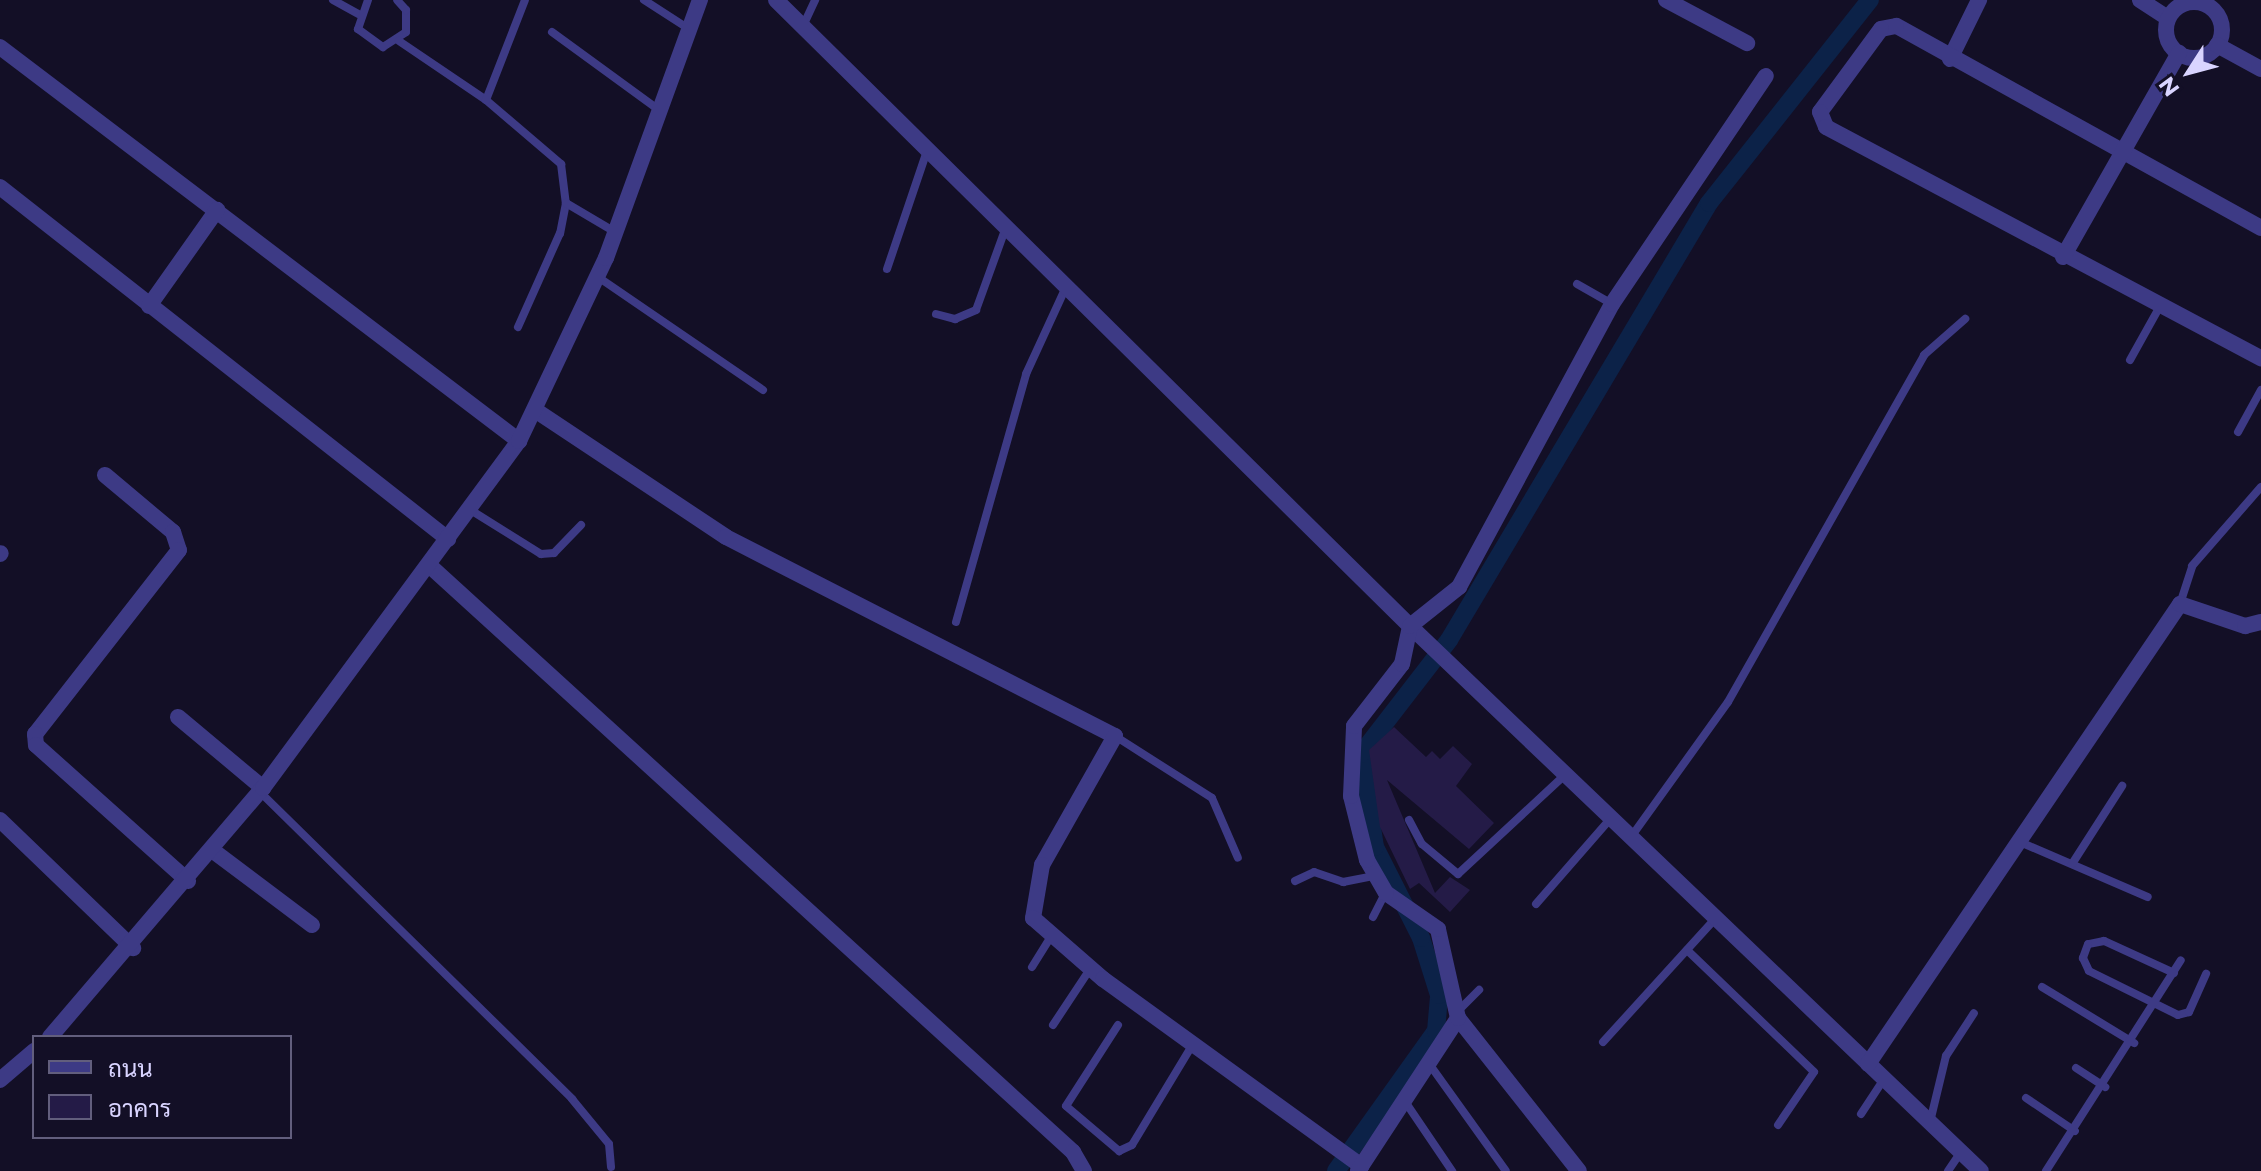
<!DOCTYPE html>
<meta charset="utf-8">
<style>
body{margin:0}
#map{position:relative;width:2261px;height:1171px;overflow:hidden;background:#130f26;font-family:Montserrat,Sarabun,sans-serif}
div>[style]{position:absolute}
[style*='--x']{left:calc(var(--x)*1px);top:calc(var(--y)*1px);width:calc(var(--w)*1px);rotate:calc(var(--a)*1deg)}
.canal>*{height:18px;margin:-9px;padding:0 9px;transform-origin:9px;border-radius:9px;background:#0c2248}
.building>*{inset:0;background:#241b47}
.lane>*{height:8px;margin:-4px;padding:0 4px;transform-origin:4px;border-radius:4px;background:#3d3a85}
.street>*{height:16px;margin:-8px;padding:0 8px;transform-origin:8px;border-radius:8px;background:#3d3a85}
.street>.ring{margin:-8px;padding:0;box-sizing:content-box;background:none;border:16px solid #3d3a85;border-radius:50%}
span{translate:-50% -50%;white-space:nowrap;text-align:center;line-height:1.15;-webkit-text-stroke:6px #130f26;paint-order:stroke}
.legend{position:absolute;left:32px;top:1035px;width:260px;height:104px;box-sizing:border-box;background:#130f26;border:2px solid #625e7d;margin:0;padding:10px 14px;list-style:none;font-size:24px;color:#d9d4ff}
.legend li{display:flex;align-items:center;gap:16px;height:40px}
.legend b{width:40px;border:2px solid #625e7d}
.north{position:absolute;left:2149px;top:32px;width:80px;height:80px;-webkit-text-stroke:6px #130f26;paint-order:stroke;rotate:234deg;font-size:22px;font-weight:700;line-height:32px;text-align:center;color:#d9d4ff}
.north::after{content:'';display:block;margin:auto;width:28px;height:36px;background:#d9d4ff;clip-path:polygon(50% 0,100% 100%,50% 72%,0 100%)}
</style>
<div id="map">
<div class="canal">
<i style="--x:1336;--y:1171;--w:172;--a:-54.5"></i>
<i style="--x:1436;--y:1031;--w:36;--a:-85"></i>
<i style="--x:1439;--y:995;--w:60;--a:-107.5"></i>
<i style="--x:1421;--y:938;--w:102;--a:-116.8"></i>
<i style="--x:1375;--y:847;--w:94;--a:-98.6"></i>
<i style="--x:1361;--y:754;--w:144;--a:-52.3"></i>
<i style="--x:1449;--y:640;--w:508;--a:-59.25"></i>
<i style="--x:1709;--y:203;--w:259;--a:-51.6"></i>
</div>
<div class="building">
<i style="clip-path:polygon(1394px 727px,1426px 757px,1432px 751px,1440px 759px,1453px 746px,1472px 764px,1456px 786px,1494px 823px,1469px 849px,1387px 780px,1435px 893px,1450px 877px,1470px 890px,1450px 912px,1419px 883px,1410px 889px,1380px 827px,1369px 750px)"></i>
</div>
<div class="lane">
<i style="--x:333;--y:0;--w:29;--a:29"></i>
<i style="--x:368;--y:0;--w:31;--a:109"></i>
<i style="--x:358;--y:29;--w:31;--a:36"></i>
<i style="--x:383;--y:47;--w:27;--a:-33"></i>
<i style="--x:406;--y:32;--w:22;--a:-90"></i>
<i style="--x:406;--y:10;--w:13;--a:-132"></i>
<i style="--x:644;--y:0;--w:54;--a:32.8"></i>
<i style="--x:803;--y:26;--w:29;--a:-65"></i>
<i style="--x:552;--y:32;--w:132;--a:36.1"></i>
<i style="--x:399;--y:41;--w:105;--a:34.1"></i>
<i style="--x:486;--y:100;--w:99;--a:40.5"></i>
<i style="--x:561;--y:164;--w:39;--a:83"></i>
<i style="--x:566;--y:203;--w:31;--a:101"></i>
<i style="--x:560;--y:233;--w:103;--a:114.1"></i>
<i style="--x:486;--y:100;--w:107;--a:-68.7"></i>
<i style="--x:566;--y:203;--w:57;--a:30.6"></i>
<i style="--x:887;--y:269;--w:125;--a:-71.3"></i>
<i style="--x:598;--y:277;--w:200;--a:34.4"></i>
<i style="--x:1577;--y:284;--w:40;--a:29.7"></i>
<i style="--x:936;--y:314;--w:20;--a:15"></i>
<i style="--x:955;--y:319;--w:23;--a:-23"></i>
<i style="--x:976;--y:310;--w:88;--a:-70.1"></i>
<i style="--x:2130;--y:360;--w:60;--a:-60.9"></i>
<i style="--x:2238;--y:432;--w:48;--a:-61.3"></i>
<i style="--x:469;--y:509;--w:85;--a:32"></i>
<i style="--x:541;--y:554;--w:13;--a:-4"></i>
<i style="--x:554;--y:553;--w:39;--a:-46"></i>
<i style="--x:2180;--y:604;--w:40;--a:-72"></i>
<i style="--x:2192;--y:566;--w:105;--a:-48.9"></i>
<i style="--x:956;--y:622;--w:258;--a:-74.2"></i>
<i style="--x:1026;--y:374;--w:96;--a:-65.3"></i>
<i style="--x:1115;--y:736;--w:115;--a:32.6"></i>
<i style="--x:1212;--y:798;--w:65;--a:66.6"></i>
<i style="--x:260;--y:792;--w:438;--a:44.5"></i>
<i style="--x:572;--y:1099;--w:58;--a:50.6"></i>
<i style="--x:609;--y:1144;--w:23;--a:85"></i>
<i style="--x:1409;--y:820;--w:27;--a:62"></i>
<i style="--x:1422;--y:844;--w:47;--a:39.8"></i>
<i style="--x:1458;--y:874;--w:146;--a:-42.8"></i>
<i style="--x:1631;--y:837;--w:166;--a:-54.3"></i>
<i style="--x:1728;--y:702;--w:399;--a:-60.5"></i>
<i style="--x:1924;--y:355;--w:55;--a:-41.3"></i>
<i style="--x:2020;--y:842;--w:139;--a:23.3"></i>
<i style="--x:2072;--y:864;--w:93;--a:-57.3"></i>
<i style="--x:1295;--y:881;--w:21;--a:-25"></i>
<i style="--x:1314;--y:872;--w:31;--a:19"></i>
<i style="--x:1343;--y:882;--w:32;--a:-11"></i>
<i style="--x:1536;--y:904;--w:114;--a:-48.9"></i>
<i style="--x:1373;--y:917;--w:27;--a:-63"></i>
<i style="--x:1687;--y:950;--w:176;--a:43.8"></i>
<i style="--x:1814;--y:1072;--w:64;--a:124.2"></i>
<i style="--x:1032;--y:967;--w:36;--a:-58"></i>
<i style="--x:2174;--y:973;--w:77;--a:-155.4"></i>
<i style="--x:2104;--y:941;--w:16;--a:169"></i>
<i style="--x:2088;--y:944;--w:15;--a:110"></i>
<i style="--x:2083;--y:958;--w:14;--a:65"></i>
<i style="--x:2089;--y:971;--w:99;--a:26.3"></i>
<i style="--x:2178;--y:1015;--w:11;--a:-15"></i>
<i style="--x:2189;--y:1012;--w:42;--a:-65.9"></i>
<i style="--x:2042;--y:987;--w:108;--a:31.3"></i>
<i style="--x:1458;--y:1011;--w:30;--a:-45"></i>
<i style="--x:1053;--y:1025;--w:67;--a:-56.5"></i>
<i style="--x:1118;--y:1025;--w:96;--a:122.7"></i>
<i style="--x:1066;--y:1106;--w:70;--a:40.3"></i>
<i style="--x:1119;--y:1151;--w:14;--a:-25"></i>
<i style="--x:1132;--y:1145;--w:118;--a:-58.9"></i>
<i style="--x:1603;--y:1042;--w:168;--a:-47.7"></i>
<i style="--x:1430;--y:1065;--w:130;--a:54.4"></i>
<i style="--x:2076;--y:1068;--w:35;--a:33"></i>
<i style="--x:2026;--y:1098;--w:59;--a:34"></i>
<i style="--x:1404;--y:1100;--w:86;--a:55.9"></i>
<i style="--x:1861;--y:1114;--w:42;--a:-56.7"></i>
<i style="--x:1930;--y:1122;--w:68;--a:-76.4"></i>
<i style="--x:1946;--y:1056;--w:51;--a:-56.9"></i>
<i style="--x:1948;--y:1171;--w:23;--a:-56"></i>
<i style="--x:2046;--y:1171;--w:250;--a:-57.4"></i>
</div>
<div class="street">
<i style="--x:776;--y:0;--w:891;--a:44.64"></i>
<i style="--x:1410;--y:626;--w:789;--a:43.67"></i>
<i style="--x:1666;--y:0;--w:92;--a:28"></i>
<i style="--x:2140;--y:0;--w:33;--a:33"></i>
<i class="ring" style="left:2166px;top:2px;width:40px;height:40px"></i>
<i style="--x:2217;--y:45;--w:50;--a:28.6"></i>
<i style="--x:0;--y:47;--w:652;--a:37.2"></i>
<i style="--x:1950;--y:59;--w:66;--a:-63.8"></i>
<i style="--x:0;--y:187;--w:570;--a:38.16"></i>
<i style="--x:2261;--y:228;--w:417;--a:-151"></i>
<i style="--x:1896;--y:26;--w:15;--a:169"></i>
<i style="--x:1881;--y:29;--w:103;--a:126.3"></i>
<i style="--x:1820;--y:112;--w:16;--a:68"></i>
<i style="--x:1826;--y:127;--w:493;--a:28"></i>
<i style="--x:2063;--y:257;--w:235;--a:-60.4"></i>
<i style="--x:149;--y:306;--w:118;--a:-54.7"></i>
<i style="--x:535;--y:410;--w:229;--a:33.6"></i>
<i style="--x:726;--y:537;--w:437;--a:27.1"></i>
<i style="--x:1115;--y:736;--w:148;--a:119.5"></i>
<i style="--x:1042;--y:865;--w:54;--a:99.6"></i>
<i style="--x:1033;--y:918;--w:93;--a:41.1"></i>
<i style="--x:1103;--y:979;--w:319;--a:35.9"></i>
<i style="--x:105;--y:475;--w:89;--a:40"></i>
<i style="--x:173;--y:532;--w:19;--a:72"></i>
<i style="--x:179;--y:550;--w:234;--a:128"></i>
<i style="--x:35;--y:734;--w:11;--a:85"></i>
<i style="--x:36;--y:745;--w:204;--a:41.8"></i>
<i style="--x:0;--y:554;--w:1;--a:-45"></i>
<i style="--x:430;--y:566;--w:870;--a:42.34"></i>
<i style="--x:1073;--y:1152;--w:22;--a:60"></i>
<i style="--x:178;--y:717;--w:111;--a:39.9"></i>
<i style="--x:0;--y:820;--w:185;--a:43.9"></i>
<i style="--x:212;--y:850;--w:125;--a:36.9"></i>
<i style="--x:1458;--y:1018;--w:195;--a:51.7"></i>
<i style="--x:50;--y:1037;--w:328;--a:-49.5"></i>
<i style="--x:263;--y:788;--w:431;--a:-53.6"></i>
<i style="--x:519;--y:441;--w:203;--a:-64.6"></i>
<i style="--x:606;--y:258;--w:275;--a:-70"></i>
<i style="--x:1868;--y:1064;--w:556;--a:-55.85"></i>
<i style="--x:2180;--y:604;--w:69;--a:18.7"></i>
<i style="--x:2245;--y:626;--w:16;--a:-14"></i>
<i style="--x:0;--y:1080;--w:45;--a:-40.5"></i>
<i style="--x:1358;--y:1171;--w:183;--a:-56.8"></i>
<i style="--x:1458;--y:1018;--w:91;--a:-102.7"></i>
<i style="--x:1438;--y:929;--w:63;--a:-145.3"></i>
<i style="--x:1386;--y:893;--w:38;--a:-120"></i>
<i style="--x:1367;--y:860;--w:66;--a:-104"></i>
<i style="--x:1351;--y:796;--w:70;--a:-87.5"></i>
<i style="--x:1354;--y:726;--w:78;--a:-52.3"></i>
<i style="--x:1402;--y:664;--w:39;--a:-78"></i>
<i style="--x:1410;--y:626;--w:63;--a:-38.5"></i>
<i style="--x:1459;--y:587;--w:322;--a:-61.6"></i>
<i style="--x:1612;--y:304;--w:275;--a:-56"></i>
</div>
<ul class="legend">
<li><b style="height:10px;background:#3d3a85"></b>ถนน</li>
<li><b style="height:22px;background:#241b47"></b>อาคาร</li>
</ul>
<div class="north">N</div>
</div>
